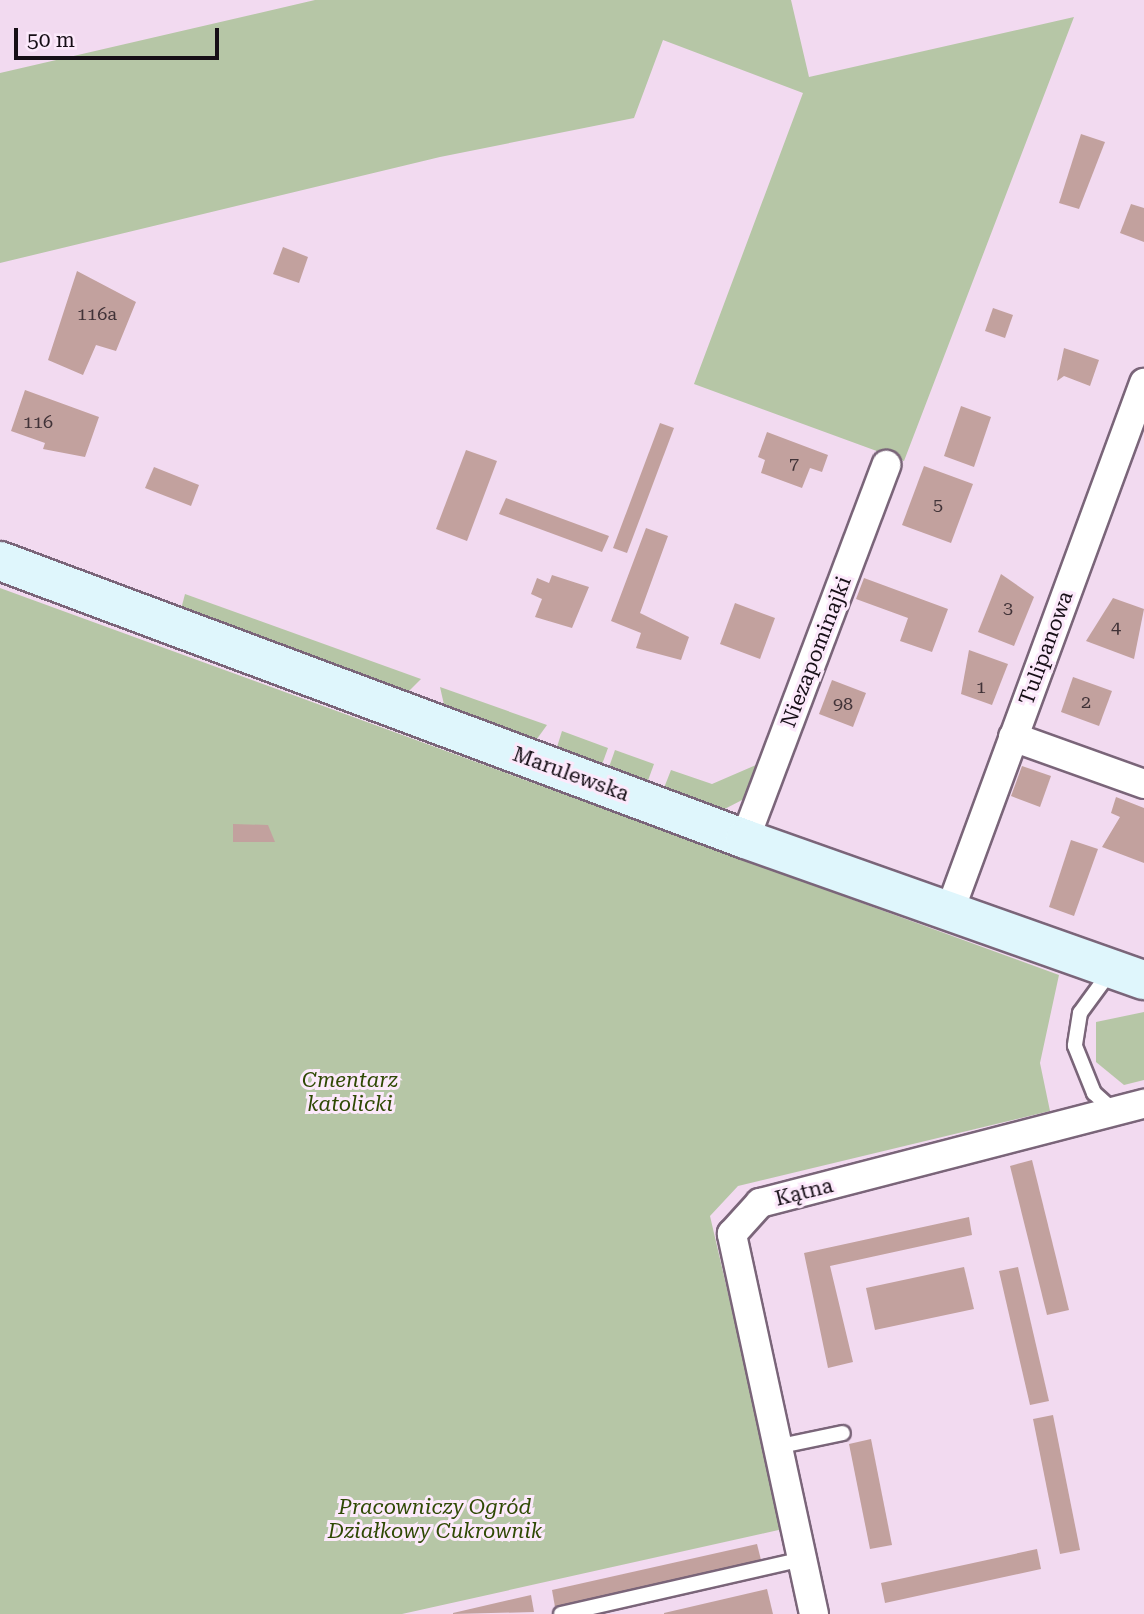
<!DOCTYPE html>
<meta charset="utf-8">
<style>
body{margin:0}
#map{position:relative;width:1144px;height:1614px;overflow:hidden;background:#f2daf0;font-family:"Roboto Serif",serif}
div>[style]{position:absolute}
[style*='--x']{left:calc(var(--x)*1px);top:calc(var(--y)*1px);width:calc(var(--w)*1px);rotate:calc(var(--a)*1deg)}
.green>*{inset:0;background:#b6c6a6}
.building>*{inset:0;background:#c2a19e}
.roads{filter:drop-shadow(2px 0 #7a6579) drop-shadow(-2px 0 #7a6579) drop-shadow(0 2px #7a6579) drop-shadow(0 -2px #7a6579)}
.lane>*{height:14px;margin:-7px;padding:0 7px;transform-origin:7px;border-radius:7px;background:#fff}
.street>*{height:28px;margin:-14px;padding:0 14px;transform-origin:14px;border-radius:14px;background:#fff}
.secondary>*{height:38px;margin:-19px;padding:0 19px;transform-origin:19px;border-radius:19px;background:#dff6fc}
span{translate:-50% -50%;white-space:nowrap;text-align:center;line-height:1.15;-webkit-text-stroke:6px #fce9fb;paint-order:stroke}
.number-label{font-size:18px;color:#413338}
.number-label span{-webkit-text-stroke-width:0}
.street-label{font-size:21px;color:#160e16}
.park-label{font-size:21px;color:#2f4904;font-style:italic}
.scale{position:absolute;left:14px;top:28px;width:205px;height:32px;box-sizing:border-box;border:4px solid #160e16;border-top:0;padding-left:9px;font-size:21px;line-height:24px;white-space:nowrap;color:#160e16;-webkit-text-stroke:5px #fce9fb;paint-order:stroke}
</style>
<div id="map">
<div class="green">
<i style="clip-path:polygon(315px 0,791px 0,809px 77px,1074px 17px,904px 461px,694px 384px,803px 93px,663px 40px,634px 118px,440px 157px,0 263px,0 73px)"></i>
<i style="clip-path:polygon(0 588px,1059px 975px,1040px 1063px,1050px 1111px,738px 1186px,710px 1216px,783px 1529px,402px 1614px,0 1614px)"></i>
<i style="clip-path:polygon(185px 594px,421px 679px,402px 698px,180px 613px)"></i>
<i style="clip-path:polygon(440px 687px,547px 725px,534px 743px,445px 709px)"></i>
<i style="clip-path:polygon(562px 731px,608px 748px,600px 770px,563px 757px,557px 747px)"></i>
<i style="clip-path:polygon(615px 750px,654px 764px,646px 786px,607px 773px)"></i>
<i style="clip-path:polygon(756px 765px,744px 799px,715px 814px,662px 793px,671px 770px,712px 784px)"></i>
<i style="clip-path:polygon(1144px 1012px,1144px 1080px,1124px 1085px,1096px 1062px,1096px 1022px)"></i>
</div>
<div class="building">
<i style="clip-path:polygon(1081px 134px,1105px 142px,1079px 209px,1059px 203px)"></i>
<i style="clip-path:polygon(1131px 204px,1144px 208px,1144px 242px,1120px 233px)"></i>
<i style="clip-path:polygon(283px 247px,308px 257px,299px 283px,273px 274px)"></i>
<i style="clip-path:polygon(77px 271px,136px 302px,116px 351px,96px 345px,83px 375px,48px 360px)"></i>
<i style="clip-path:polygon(993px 308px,1013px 315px,1005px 338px,985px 331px)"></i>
<i style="clip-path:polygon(1064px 348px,1099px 360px,1090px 386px,1064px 376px,1057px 381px)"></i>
<i style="clip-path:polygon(25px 390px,99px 417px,85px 457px,43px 449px,45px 443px,11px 431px)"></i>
<i style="clip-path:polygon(961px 406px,991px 417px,974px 467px,944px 456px)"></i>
<i style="clip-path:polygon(660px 423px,674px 428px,627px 553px,613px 548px)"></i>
<i style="clip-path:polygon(767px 432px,828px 455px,822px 472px,810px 468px,802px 488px,761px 473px,765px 460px,758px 457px)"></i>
<i style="clip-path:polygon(466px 450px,497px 461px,467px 541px,436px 529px)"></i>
<i style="clip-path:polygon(924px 466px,973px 484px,951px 543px,902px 525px)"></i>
<i style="clip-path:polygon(154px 467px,199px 485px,191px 506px,145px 488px)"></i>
<i style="clip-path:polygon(506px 498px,609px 536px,602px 552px,499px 514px)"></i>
<i style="clip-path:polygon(646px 528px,668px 536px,640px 613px,689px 637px,681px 660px,636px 648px,641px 633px,611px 621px)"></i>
<i style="clip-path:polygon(1001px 574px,1034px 597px,1014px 646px,978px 632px)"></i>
<i style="clip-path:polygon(552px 575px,589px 587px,572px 628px,535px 617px,542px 599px,531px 594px,537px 578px,549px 583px)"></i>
<i style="clip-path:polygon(864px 578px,948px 609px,932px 652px,900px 641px,908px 618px,856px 599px)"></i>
<i style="clip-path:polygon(1113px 598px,1144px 609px,1134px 659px,1086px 641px)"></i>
<i style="clip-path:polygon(735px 603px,775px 618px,760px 659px,720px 644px)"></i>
<i style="clip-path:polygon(969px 650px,1008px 664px,992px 705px,961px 694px)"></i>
<i style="clip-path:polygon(1073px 677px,1112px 691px,1099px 726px,1061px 712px)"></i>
<i style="clip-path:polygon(832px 680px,866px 693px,853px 727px,819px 714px)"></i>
<i style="clip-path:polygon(1022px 766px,1051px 776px,1040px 807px,1011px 796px)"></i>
<i style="clip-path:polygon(1116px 797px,1144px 808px,1144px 863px,1102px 847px,1120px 817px,1111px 813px)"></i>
<i style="clip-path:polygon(233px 824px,268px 825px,275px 842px,233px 842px)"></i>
<i style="clip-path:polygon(1071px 840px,1098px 849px,1074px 916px,1049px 907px)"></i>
<i style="clip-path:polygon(1032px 1160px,1069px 1310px,1047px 1315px,1010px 1166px)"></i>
<i style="clip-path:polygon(969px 1217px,972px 1235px,830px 1266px,853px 1362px,828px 1368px,804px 1253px)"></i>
<i style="clip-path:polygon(964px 1267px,974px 1309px,875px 1330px,866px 1288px)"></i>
<i style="clip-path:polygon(1018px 1267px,1049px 1401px,1030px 1405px,999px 1271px)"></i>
<i style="clip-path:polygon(1053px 1415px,1080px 1550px,1060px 1554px,1033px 1419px)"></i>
<i style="clip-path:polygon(871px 1439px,892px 1545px,870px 1549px,849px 1444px)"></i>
<i style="clip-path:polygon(757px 1544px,761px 1560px,555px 1607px,552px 1590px)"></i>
<i style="clip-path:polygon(1037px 1549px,1041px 1569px,885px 1603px,881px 1583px)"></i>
<i style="clip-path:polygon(767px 1589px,773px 1614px,664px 1614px,664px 1613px)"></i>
<i style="clip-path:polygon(531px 1595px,534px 1612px,453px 1614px,453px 1613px)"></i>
</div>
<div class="roads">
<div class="lane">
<i style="--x:1110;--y:972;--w:51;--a:126.2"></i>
<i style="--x:1080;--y:1013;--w:33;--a:99"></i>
<i style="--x:1075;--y:1046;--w:51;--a:68"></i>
<i style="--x:1094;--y:1093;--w:28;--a:42"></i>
<i style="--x:781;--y:1446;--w:63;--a:-11.8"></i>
<i style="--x:561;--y:1614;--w:249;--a:-12.8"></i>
</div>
<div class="street">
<i style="--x:1013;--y:737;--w:139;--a:19.7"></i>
<i style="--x:745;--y:839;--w:400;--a:-69.3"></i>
<i style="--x:949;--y:913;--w:565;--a:-69.8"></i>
<i style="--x:814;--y:1614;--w:389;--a:-102.2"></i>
<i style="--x:732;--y:1234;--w:42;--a:-47.9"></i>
<i style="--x:760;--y:1203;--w:397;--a:-14.5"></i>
</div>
<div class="secondary">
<i style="--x:0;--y:561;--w:795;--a:20.46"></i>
<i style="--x:745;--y:839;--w:423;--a:19.5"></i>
</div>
</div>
<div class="number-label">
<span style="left:97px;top:314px">116a</span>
<span style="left:38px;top:422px">116</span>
<span style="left:794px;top:464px">7</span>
<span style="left:938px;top:505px">5</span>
<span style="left:1008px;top:608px">3</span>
<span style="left:1116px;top:627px">4</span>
<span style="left:981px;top:687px">1</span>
<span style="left:1086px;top:702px">2</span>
<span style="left:843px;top:704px">98</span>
</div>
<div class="street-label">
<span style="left:1046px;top:648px;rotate:-70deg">Tulipanowa</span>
<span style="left:816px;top:652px;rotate:-69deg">Niezapominajki</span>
<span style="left:571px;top:774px;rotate:20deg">Marulewska</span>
<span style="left:804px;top:1192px;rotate:-14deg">Kątna</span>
</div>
<div class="park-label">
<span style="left:350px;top:1092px">Cmentarz<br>katolicki</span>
<span style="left:435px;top:1519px">Pracowniczy Ogród<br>Działkowy Cukrownik</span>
</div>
<div class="scale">50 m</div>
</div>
